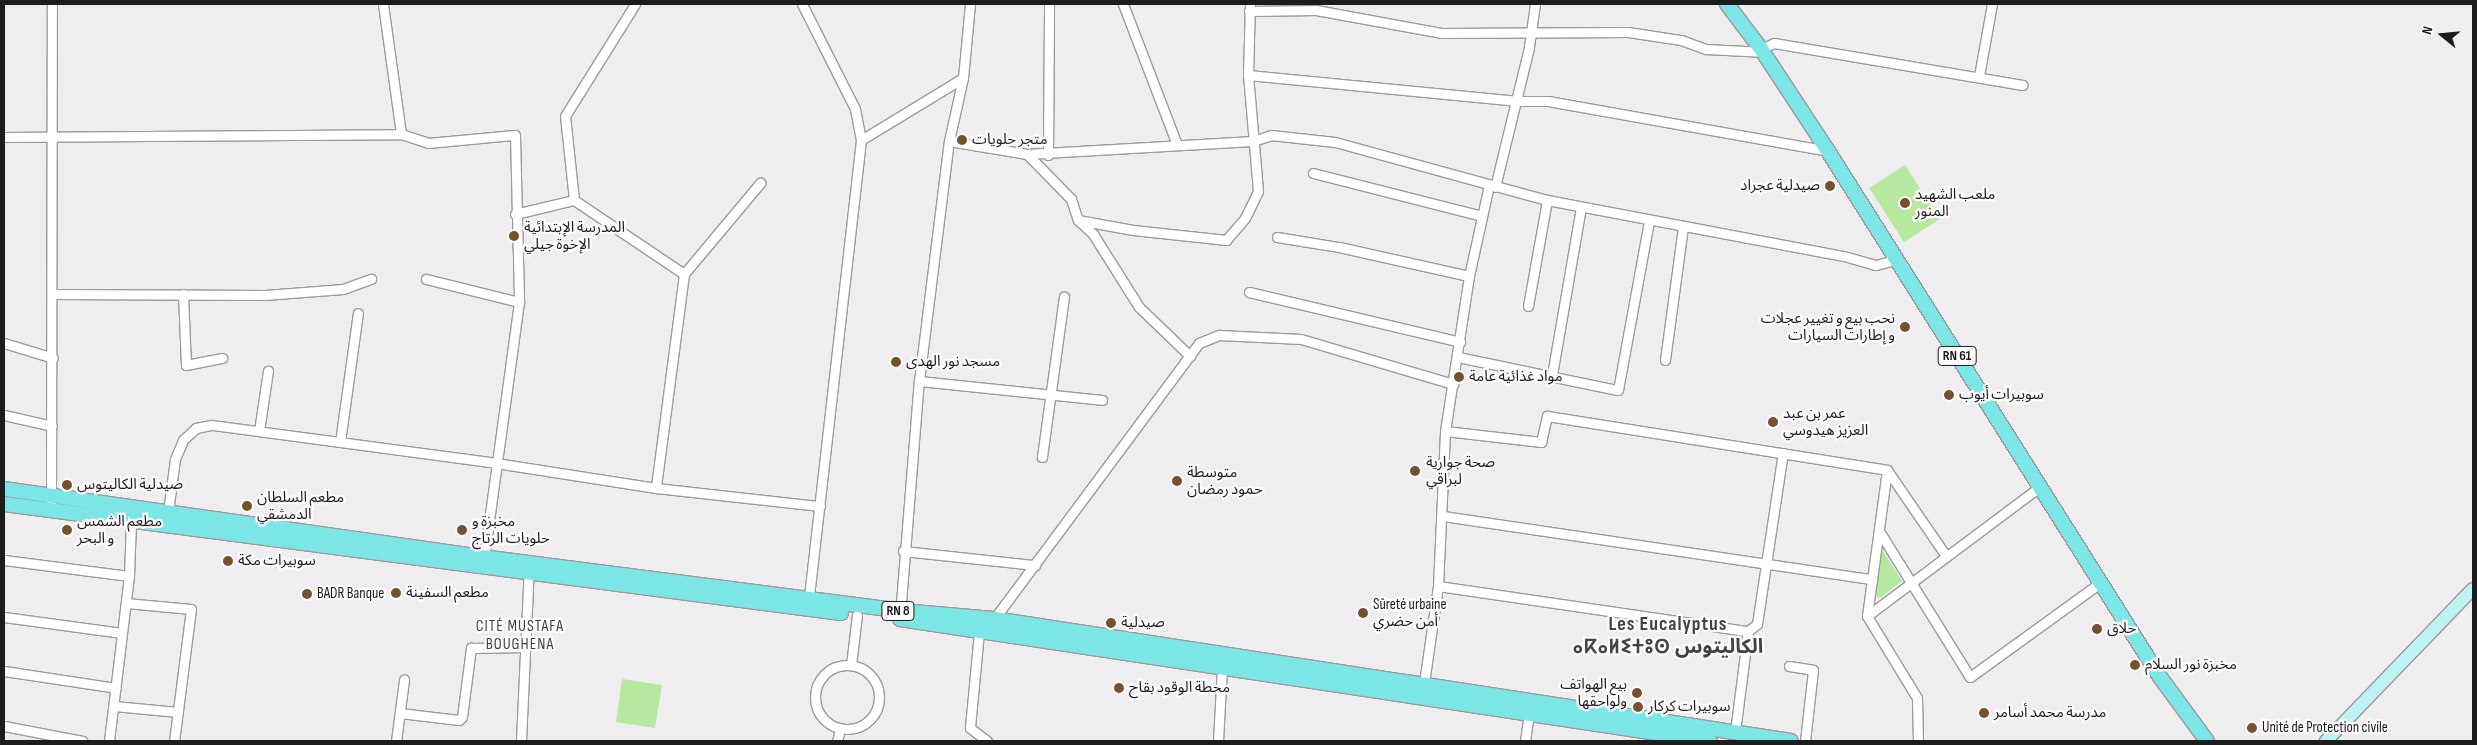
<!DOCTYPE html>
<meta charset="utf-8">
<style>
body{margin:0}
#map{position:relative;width:2477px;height:745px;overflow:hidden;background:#f0edf0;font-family:"Sofia Sans Condensed","Noto Sans Arabic","Noto Sans Tifinagh",sans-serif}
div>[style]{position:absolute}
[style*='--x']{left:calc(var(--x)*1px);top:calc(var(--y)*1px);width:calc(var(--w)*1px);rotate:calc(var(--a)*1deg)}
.green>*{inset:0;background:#b6e8a0}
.roads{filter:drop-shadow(1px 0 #9d9a9d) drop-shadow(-1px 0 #9d9a9d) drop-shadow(0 1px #9d9a9d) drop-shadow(0 -1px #9d9a9d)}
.street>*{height:9px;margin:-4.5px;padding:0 4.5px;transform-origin:4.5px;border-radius:4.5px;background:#fff}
.street>.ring{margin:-4.5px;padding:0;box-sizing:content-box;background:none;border:9px solid #fff;border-radius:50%}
.secondary>*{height:12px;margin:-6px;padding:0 6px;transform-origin:6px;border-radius:6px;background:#bef3f3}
.primary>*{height:14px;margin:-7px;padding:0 7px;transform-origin:7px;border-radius:7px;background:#7ce6e7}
.dots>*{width:14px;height:14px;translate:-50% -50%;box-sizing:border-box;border:2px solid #fefbfe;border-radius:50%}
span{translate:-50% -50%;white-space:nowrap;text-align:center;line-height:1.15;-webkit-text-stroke:4.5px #fefbfe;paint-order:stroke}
.shield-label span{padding:1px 4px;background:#fefbfe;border:1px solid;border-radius:4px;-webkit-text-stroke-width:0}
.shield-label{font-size:14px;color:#1d1c1d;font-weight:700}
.poi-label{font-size:15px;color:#1d1c1d}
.left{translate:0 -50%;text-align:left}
.right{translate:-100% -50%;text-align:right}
.neighbourhood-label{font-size:16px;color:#444244;letter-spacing:1px}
.district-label{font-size:20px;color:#444244;font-weight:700;letter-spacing:1px}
.frame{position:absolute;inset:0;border:5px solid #1d1c1d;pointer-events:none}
.north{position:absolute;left:2417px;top:10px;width:50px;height:50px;-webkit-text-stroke:4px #fefbfe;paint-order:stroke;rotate:287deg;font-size:14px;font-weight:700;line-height:20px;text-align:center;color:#1d1c1d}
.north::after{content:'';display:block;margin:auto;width:18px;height:22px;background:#1d1c1d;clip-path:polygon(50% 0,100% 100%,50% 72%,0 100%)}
</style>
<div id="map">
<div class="green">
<i style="clip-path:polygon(1905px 165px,1940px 219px,1904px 242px,1869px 188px)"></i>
<i style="clip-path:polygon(1881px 548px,1902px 581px,1880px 598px,1873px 596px)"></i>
<i style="clip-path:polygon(622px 679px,662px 685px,655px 728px,616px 722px)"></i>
</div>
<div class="roads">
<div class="street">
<i style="--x:383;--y:4;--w:131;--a:82.1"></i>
<i style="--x:802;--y:4;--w:118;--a:63.2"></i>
<i style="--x:855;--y:109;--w:32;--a:79"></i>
<i style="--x:861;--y:140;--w:462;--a:96.5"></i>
<i style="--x:1123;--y:4;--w:151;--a:69"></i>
<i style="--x:1249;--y:11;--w:67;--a:-0.9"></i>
<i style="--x:1316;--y:10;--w:127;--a:10.4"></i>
<i style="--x:1441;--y:33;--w:187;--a:-0.3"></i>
<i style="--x:1628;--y:32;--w:54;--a:8.6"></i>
<i style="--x:1681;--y:40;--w:27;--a:20"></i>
<i style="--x:1706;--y:49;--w:57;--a:3"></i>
<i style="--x:1761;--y:49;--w:14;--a:-25"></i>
<i style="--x:1774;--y:43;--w:252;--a:9.6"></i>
<i style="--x:1248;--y:75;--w:269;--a:5.5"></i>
<i style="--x:1516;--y:101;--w:32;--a:0"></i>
<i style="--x:1548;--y:101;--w:284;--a:10.1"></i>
<i style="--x:1979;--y:76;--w:73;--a:-79.8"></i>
<i style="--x:4;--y:137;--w:397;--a:-0.4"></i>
<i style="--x:401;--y:134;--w:28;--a:18"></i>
<i style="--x:428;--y:143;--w:87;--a:-5.3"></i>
<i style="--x:515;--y:135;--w:167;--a:88.6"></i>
<i style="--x:519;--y:302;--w:257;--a:97.8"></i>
<i style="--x:861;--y:140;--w:119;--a:-31.3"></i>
<i style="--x:949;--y:141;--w:79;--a:9.5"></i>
<i style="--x:1027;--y:154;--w:226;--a:-3.3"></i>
<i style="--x:1253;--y:141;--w:19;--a:-18"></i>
<i style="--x:1271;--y:135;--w:64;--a:6.2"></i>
<i style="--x:1335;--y:142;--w:220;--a:15.3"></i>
<i style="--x:1547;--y:200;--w:302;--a:10.7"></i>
<i style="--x:1844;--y:256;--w:33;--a:16"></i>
<i style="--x:1876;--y:265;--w:20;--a:-15"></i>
<i style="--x:1027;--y:154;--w:63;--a:45.6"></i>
<i style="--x:1071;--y:199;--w:22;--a:72"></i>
<i style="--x:1078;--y:220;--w:21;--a:43"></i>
<i style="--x:1093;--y:234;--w:86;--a:57.8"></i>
<i style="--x:1139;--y:307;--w:71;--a:43.9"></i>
<i style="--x:1048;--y:155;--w:151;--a:-89.6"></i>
<i style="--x:1313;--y:173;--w:174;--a:14.3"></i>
<i style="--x:1495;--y:187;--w:144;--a:-76.3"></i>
<i style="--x:1529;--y:47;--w:43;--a:-82.1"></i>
<i style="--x:574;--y:200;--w:133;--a:33.9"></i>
<i style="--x:684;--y:274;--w:216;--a:97.5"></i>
<i style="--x:515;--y:214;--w:61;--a:-13.3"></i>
<i style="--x:574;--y:200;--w:84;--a:-96.1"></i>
<i style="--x:565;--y:116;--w:132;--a:-58"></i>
<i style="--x:1078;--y:220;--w:56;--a:10.3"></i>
<i style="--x:1133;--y:230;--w:94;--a:6.1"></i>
<i style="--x:1226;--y:240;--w:29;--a:-49"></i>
<i style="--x:1245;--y:218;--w:30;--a:-64"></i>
<i style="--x:1258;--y:191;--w:116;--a:-94.9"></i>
<i style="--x:1248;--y:75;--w:71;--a:-88.4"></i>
<i style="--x:1277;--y:237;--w:63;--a:9.2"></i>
<i style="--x:1339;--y:247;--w:133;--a:12.6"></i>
<i style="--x:684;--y:274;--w:119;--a:-50.1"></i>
<i style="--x:426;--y:279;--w:96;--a:13.9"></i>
<i style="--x:1249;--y:292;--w:217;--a:13.3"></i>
<i style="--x:52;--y:294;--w:213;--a:0.3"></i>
<i style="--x:265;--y:295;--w:78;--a:-4.4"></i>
<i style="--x:343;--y:289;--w:30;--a:-20"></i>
<i style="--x:183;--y:294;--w:71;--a:87.6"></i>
<i style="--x:186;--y:365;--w:37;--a:-11"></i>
<i style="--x:1528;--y:306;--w:108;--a:-79.8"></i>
<i style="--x:4;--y:343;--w:51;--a:17"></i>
<i style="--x:1458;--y:357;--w:163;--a:11.7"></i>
<i style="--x:1618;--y:390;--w:172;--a:-79.6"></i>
<i style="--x:1665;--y:360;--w:135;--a:-82.3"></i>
<i style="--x:1552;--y:375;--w:170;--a:-80.2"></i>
<i style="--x:919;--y:381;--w:184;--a:5.9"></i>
<i style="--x:4;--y:415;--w:49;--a:12.9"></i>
<i style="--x:259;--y:431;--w:61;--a:-81.5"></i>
<i style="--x:1445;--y:431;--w:97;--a:6.5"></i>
<i style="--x:1541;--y:442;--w:27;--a:-77"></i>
<i style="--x:1547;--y:416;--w:344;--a:9"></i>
<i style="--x:1887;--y:470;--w:104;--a:55.5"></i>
<i style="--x:340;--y:442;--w:130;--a:-82.1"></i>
<i style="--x:1042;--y:457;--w:162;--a:-82.2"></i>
<i style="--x:1887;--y:470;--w:147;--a:97.8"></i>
<i style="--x:1867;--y:616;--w:96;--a:58.6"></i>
<i style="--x:1917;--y:698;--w:43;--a:88.7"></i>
<i style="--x:51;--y:501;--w:497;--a:-89.9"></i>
<i style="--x:168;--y:512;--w:53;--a:-82.5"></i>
<i style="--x:175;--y:459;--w:21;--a:-67"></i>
<i style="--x:183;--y:440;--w:18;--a:-43"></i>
<i style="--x:196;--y:428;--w:16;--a:-11"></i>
<i style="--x:212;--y:425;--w:287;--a:7.6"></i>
<i style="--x:496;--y:463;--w:162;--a:8.9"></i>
<i style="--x:656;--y:488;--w:165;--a:6.3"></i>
<i style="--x:1443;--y:516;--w:434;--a:8.4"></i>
<i style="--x:1879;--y:531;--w:172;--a:58.1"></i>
<i style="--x:1970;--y:677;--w:162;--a:-35.9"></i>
<i style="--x:903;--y:551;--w:133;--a:6.1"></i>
<i style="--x:4;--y:560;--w:126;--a:7.3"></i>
<i style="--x:1438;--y:586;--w:313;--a:8.3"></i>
<i style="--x:1748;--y:631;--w:11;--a:-38"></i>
<i style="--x:1757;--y:624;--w:173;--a:-81.4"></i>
<i style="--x:126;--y:603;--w:65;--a:5.3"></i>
<i style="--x:191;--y:609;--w:133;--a:97.3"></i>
<i style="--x:900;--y:615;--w:235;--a:-85.4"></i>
<i style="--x:919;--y:381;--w:242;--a:-82.9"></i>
<i style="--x:949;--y:141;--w:65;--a:-77.5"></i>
<i style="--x:963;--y:78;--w:74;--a:-84.6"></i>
<i style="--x:1867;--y:616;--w:217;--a:-36.8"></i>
<i style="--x:4;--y:617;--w:119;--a:7.7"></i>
<i style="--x:994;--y:619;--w:344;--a:-53.4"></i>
<i style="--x:1199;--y:343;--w:22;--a:-22"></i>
<i style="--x:1219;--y:335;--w:82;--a:2.8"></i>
<i style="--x:1301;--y:339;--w:159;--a:16.5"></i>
<i style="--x:979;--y:632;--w:96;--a:95.4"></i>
<i style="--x:970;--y:728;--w:21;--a:37"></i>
<i class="ring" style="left:815px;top:665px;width:55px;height:55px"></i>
<i style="--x:851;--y:665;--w:50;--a:-83.2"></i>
<i style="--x:1789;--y:666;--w:24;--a:9"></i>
<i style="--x:1813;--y:670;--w:71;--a:96.4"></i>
<i style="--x:4;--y:671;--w:113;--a:8.6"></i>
<i style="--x:1423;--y:690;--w:105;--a:-81.8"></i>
<i style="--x:1438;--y:586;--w:155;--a:-87.4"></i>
<i style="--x:1445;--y:431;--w:157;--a:-81.2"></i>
<i style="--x:1469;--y:276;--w:93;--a:-77.6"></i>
<i style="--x:114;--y:706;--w:64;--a:5.4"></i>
<i style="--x:400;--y:713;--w:59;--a:6.8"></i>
<i style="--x:459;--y:720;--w:4;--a:-45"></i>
<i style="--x:462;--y:717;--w:70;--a:-82.6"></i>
<i style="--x:471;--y:648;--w:53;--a:-1.1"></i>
<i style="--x:4;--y:726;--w:80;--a:10.8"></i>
<i style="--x:1735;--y:732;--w:102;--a:-82.7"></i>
<i style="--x:109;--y:741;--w:166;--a:-83.1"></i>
<i style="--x:129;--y:576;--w:55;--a:-87.9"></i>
<i style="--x:396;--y:741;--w:62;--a:-82.5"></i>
<i style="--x:521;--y:741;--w:174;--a:-87.4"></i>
<i style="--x:837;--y:741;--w:12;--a:-76"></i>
<i style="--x:1218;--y:741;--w:74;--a:-86.9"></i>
<i style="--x:1525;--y:741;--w:27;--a:-82"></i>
</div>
<div class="secondary">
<i style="--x:2326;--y:741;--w:211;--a:-46"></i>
</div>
<div class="primary">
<i style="--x:1727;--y:4;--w:56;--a:52.9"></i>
<i style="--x:1761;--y:49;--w:122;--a:56.7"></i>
<i style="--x:1828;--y:151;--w:622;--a:57.74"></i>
<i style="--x:2160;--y:677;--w:79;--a:53.7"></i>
<i style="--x:4;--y:489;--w:467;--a:8.1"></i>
<i style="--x:466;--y:555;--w:440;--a:7.3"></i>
<i style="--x:902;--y:611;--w:92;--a:5"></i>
<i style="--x:994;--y:619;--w:806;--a:8.7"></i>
<i style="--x:4;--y:504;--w:844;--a:7.42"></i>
<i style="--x:900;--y:619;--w:819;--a:8.57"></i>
</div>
</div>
<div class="dots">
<i style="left:962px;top:140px;background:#76522c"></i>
<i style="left:1830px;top:186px;background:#76522c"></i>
<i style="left:1905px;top:203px;background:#76522c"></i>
<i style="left:514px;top:236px;background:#76522c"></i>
<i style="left:1905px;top:327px;background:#76522c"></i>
<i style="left:896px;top:362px;background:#76522c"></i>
<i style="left:1459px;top:377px;background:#76522c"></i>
<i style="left:1949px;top:395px;background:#76522c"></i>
<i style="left:1773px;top:422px;background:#76522c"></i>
<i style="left:1415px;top:471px;background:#76522c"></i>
<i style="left:1177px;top:481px;background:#76522c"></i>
<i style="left:67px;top:485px;background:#76522c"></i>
<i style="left:247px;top:506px;background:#76522c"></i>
<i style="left:67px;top:530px;background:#76522c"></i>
<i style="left:462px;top:530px;background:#76522c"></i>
<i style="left:228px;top:561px;background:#76522c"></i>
<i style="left:396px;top:593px;background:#76522c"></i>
<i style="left:307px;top:594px;background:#76522c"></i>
<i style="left:1363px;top:613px;background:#76522c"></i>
<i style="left:1111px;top:623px;background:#76522c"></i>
<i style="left:2097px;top:629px;background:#76522c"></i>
<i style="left:2135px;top:665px;background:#76522c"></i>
<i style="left:1119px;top:688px;background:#76522c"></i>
<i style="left:1637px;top:693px;background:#76522c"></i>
<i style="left:1638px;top:707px;background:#76522c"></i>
<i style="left:1984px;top:713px;background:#76522c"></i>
<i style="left:2252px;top:728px;background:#76522c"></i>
</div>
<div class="shield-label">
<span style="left:1957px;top:356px">RN 61</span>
<span style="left:898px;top:611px">RN 8</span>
</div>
<div class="poi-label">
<span class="left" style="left:972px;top:140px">متجر حلويات</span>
<span class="right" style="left:1820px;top:186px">صيدلية عجراد</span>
<span class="left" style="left:1915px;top:203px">ملعب الشهيد<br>المنور</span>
<span class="left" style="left:524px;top:236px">المدرسة الإبتدائية<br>الإخوة جيلي</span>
<span class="right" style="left:1895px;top:327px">نحب بيع و تغيير عجلات<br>و إطارات السيارات</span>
<span class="left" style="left:906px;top:362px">مسجد نور الهدى</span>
<span class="left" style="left:1469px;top:377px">مواد غذائية عامة</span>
<span class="left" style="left:1959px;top:395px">سوبيرات أيوب</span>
<span class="left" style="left:1783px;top:422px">عمر بن عبد<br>العزيز هيدوسي</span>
<span class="left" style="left:1426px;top:471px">صحة جوارية<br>لبراقي</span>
<span class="left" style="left:1187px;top:481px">متوسطة<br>حمود رمضان</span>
<span class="left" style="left:77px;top:485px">صيدلية الكاليتوس</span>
<span class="left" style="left:257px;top:506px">مطعم السلطان<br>الدمشقي</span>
<span class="left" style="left:77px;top:530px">مطعم الشمس<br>و البحر</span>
<span class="left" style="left:472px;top:530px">مخبزة و<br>حلويات الرتاج</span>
<span class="left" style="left:238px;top:561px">سوبيرات مكة</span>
<span class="left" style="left:406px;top:593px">مطعم السفينة</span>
<span class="left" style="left:317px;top:594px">BADR Banque</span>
<span class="left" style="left:1373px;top:613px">Sûreté urbaine<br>أمن حضري</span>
<span class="left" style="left:1121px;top:623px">صيدلية</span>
<span class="left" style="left:2107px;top:629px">حلاق</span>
<span class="left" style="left:2145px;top:665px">مخبزة نور السلام</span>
<span class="right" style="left:1627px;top:693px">بيع الهواتف<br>ولواحقها</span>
<span class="left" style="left:1129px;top:688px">محطة الوقود بقاح</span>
<span class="left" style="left:1648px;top:707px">سوبيرات كركار</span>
<span class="left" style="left:1994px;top:713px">مدرسة محمد أسامر</span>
<span class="left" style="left:2262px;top:728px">Unité de Protection civile</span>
</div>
<div class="neighbourhood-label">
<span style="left:520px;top:636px">CITÉ MUSTAFA<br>BOUGHENA</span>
</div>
<div class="district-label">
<span style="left:1668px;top:636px">Les Eucalyptus<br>ⴰⴽⴰⵍⵉⵜⵓⵙ الكاليتوس</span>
</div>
<div class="frame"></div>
<div class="north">N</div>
</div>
